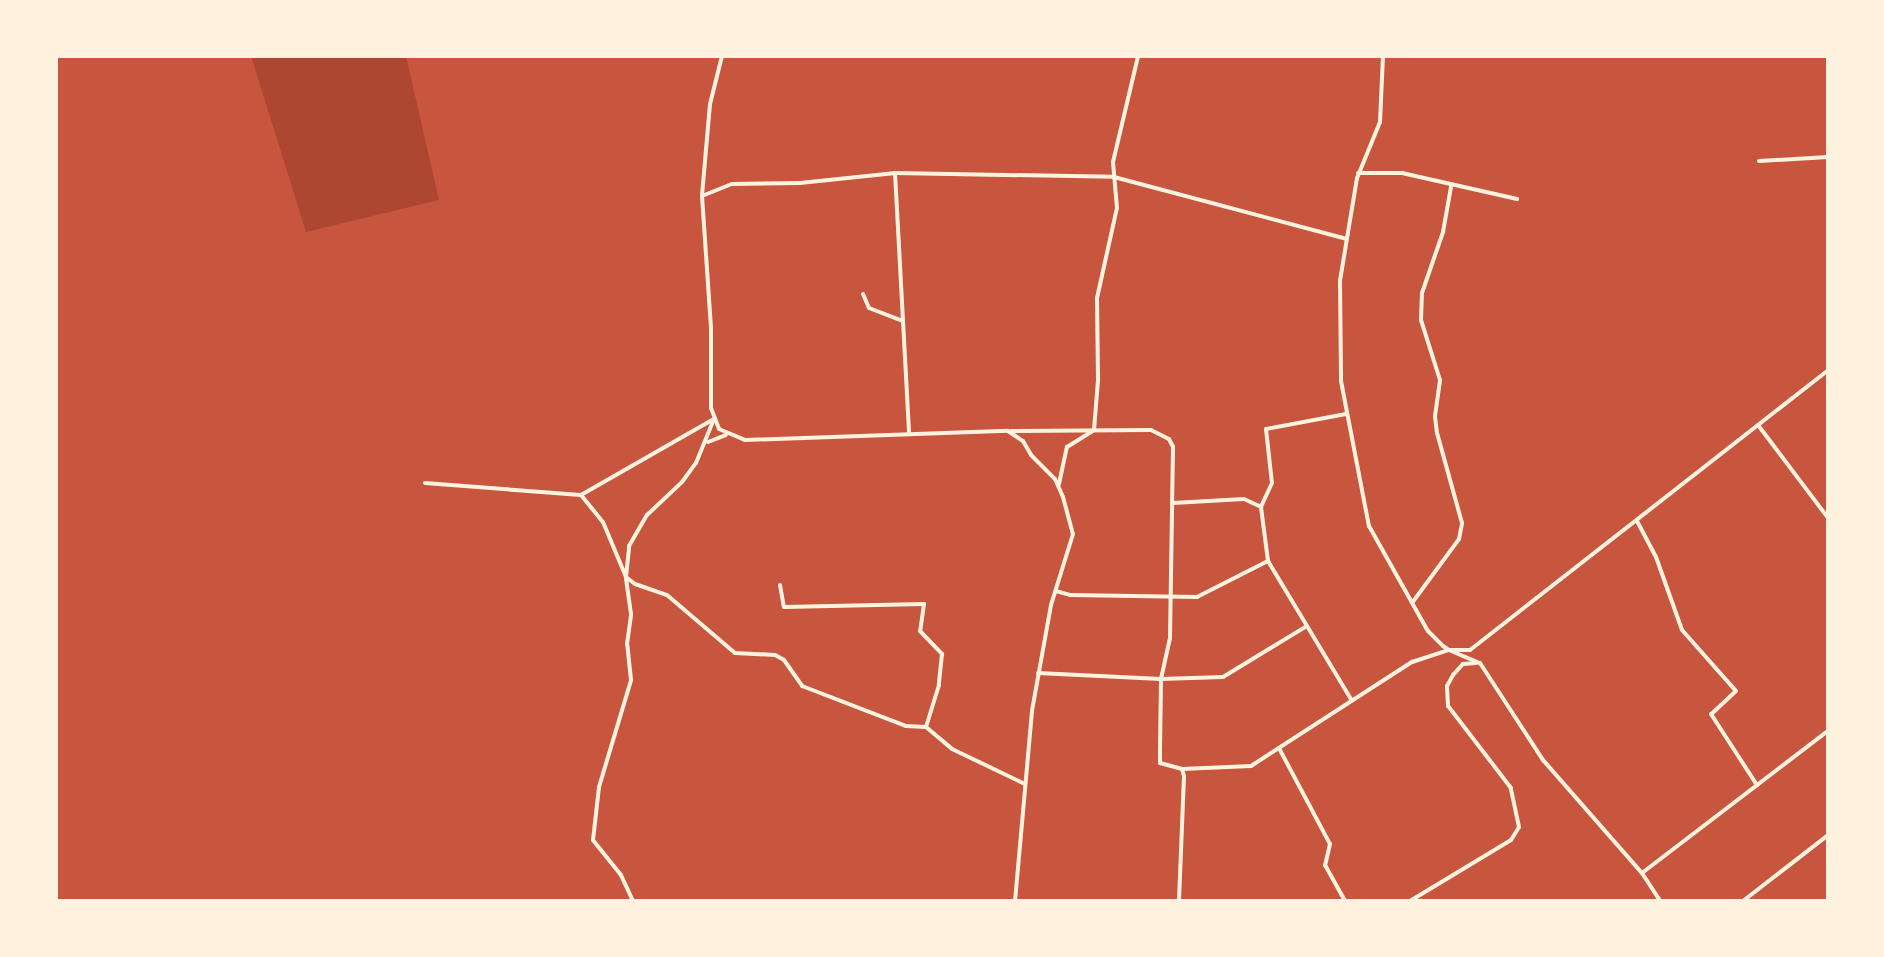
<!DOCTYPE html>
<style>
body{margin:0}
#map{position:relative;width:1884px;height:957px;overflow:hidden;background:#c8553d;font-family:"Space Grotesk",sans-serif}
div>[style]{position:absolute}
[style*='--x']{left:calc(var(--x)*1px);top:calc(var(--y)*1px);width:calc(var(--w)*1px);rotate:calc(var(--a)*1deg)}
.green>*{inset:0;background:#ae4732}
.minor>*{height:4px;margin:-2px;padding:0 2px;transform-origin:2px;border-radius:2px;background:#fff3e0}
span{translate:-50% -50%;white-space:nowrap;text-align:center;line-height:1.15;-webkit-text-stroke:6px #fff3e0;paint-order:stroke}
.frame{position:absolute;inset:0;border:58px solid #fff3e0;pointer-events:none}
</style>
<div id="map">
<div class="green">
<i style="clip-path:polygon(251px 56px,406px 56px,439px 200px,306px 232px)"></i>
</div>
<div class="minor">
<i style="--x:722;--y:56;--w:49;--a:104"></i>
<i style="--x:710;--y:104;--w:92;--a:95"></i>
<i style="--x:702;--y:196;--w:132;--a:86.1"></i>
<i style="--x:711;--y:328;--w:80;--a:90"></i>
<i style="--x:711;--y:408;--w:22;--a:69"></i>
<i style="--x:719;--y:429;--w:28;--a:23"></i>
<i style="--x:745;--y:440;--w:263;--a:-2"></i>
<i style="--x:1008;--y:431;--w:18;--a:34"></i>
<i style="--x:1023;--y:441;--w:16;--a:60"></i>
<i style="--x:1031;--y:455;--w:34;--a:45"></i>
<i style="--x:1055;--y:479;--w:20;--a:66"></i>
<i style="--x:1063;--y:497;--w:38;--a:75"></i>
<i style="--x:1073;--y:534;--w:74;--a:107.2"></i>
<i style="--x:1051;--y:605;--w:108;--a:100.2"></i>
<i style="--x:1032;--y:711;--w:191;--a:95.1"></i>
<i style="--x:1383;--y:56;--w:66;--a:92.6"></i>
<i style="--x:1380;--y:122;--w:61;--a:112.3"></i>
<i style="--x:1357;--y:178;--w:104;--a:99.4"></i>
<i style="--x:1340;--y:281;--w:100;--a:89.4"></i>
<i style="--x:1341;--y:381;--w:148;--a:79.1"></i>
<i style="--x:1369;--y:526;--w:120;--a:60.7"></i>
<i style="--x:1428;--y:631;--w:21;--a:45"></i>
<i style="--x:1443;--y:646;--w:7;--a:34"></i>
<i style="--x:1449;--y:650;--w:21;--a:0"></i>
<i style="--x:1470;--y:650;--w:454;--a:-38"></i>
<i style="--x:1759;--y:161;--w:69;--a:-3.3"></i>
<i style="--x:895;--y:173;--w:219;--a:1"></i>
<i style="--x:1114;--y:177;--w:241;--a:14.9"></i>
<i style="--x:1358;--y:173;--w:44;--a:0"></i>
<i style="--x:1402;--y:173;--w:118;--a:12.7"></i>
<i style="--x:702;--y:196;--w:32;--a:-22"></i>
<i style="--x:732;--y:184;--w:68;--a:-0.8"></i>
<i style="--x:800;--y:183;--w:96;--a:-6"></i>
<i style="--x:895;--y:173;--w:261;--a:86.9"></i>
<i style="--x:863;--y:294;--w:15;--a:67"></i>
<i style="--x:869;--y:308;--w:36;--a:21"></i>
<i style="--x:1346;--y:414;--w:81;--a:169.4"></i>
<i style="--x:1266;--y:429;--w:54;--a:83.7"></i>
<i style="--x:1272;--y:483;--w:26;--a:115"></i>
<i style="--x:1261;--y:507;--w:54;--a:82.6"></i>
<i style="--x:1268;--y:561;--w:163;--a:59"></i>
<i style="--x:1758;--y:425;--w:116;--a:53"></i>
<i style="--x:1011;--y:431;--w:140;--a:-0.4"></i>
<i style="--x:1151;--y:430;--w:20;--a:27"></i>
<i style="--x:1169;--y:439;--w:9;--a:63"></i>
<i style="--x:1173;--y:447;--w:191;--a:90.9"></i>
<i style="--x:1170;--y:638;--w:42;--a:102.4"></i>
<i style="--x:1161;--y:679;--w:72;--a:90.8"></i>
<i style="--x:1160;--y:751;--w:12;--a:90"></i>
<i style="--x:1160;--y:763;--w:23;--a:15"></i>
<i style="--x:1182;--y:769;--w:7;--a:74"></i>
<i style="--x:1184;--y:776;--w:125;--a:92.3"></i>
<i style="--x:708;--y:442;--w:19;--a:-21"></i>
<i style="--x:425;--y:483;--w:156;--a:4.4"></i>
<i style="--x:581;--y:495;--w:151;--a:-29.8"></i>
<i style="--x:1059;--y:484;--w:38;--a:-78"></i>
<i style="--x:1067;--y:447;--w:32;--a:-32"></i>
<i style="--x:1094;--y:430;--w:50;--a:-85.4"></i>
<i style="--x:1098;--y:380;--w:82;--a:-90.7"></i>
<i style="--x:1097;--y:298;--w:92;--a:-77.5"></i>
<i style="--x:1117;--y:208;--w:46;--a:-95"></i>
<i style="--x:1113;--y:162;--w:109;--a:-76.7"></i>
<i style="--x:581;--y:495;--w:35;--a:51"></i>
<i style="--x:603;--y:522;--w:60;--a:67.3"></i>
<i style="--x:626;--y:577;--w:11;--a:38"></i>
<i style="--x:635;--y:584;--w:34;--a:19"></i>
<i style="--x:667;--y:595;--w:89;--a:40.5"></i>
<i style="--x:735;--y:653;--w:40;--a:2.9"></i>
<i style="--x:775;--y:655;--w:10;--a:29"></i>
<i style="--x:784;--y:660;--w:32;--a:55"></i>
<i style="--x:802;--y:686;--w:111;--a:21"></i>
<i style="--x:906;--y:726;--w:20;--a:3"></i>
<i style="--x:1173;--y:503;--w:71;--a:-3.2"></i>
<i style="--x:1244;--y:499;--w:19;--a:25"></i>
<i style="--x:1637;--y:521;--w:41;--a:62.2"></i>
<i style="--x:1656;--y:557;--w:77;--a:70.4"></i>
<i style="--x:1682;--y:630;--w:81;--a:48.5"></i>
<i style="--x:1736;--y:691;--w:34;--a:137"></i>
<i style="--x:1711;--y:714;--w:85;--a:57.1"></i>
<i style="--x:780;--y:585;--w:22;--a:80"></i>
<i style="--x:784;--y:607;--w:140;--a:-1.2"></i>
<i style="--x:924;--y:604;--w:27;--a:98"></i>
<i style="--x:920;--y:631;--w:32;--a:46"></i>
<i style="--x:942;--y:654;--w:31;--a:96"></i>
<i style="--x:939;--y:685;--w:44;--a:107.2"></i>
<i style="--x:926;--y:727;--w:34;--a:40"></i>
<i style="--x:952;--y:749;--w:81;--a:25.6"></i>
<i style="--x:1056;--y:591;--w:15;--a:16"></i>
<i style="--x:1070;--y:595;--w:127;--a:0.9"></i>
<i style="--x:1197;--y:597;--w:80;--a:-26.9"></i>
<i style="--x:1412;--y:603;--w:79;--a:-53.7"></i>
<i style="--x:1459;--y:539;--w:16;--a:-79"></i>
<i style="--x:1462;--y:523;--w:93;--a:-105.5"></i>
<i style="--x:1437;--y:433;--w:17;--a:-97"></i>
<i style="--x:1435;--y:416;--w:36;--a:-82"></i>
<i style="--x:1440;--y:380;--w:63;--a:-107.6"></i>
<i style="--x:1421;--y:320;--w:27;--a:-88"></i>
<i style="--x:1422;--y:293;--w:65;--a:-71"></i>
<i style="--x:1443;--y:232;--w:46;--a:-79.9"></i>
<i style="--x:1038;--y:673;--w:123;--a:2.8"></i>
<i style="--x:1161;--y:679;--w:62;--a:-1.8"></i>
<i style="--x:1223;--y:677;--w:98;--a:-31.3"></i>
<i style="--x:1280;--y:750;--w:106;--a:62"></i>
<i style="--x:1330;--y:844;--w:22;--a:103"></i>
<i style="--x:1325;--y:865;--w:41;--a:60.9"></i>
<i style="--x:1182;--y:769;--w:69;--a:-2.5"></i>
<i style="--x:1251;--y:766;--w:192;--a:-32.9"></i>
<i style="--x:1412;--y:662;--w:39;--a:-18"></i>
<i style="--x:1449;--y:650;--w:34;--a:23"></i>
<i style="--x:1480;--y:663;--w:116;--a:57"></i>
<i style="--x:1543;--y:760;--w:150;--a:48.8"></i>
<i style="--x:1642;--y:873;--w:33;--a:57"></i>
<i style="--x:1642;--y:873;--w:234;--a:-37.4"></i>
<i style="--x:633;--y:901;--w:29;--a:-115"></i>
<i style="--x:621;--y:875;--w:45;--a:-128.7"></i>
<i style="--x:593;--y:840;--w:53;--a:-83.5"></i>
<i style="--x:599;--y:787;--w:112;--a:-73.3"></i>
<i style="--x:631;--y:680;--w:36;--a:-96"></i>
<i style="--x:627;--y:644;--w:30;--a:-82"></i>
<i style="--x:631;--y:614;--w:37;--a:-98"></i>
<i style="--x:626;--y:577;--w:31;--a:-84"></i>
<i style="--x:629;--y:546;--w:36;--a:-60"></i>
<i style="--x:647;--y:515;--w:48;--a:-43.3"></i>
<i style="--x:682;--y:482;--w:24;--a:-54"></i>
<i style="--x:696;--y:463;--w:48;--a:-67.8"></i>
<i style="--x:1410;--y:901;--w:118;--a:-31.1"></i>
<i style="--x:1511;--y:840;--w:15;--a:-58"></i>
<i style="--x:1519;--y:827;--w:40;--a:-102"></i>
<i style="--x:1511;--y:788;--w:103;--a:-127.5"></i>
<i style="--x:1448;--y:706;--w:20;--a:-93"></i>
<i style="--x:1447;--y:686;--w:13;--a:-61"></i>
<i style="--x:1453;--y:675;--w:15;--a:-48"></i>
<i style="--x:1463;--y:664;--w:13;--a:-4"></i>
<i style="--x:1743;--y:901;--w:108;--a:-37.8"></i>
</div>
<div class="frame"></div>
</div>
